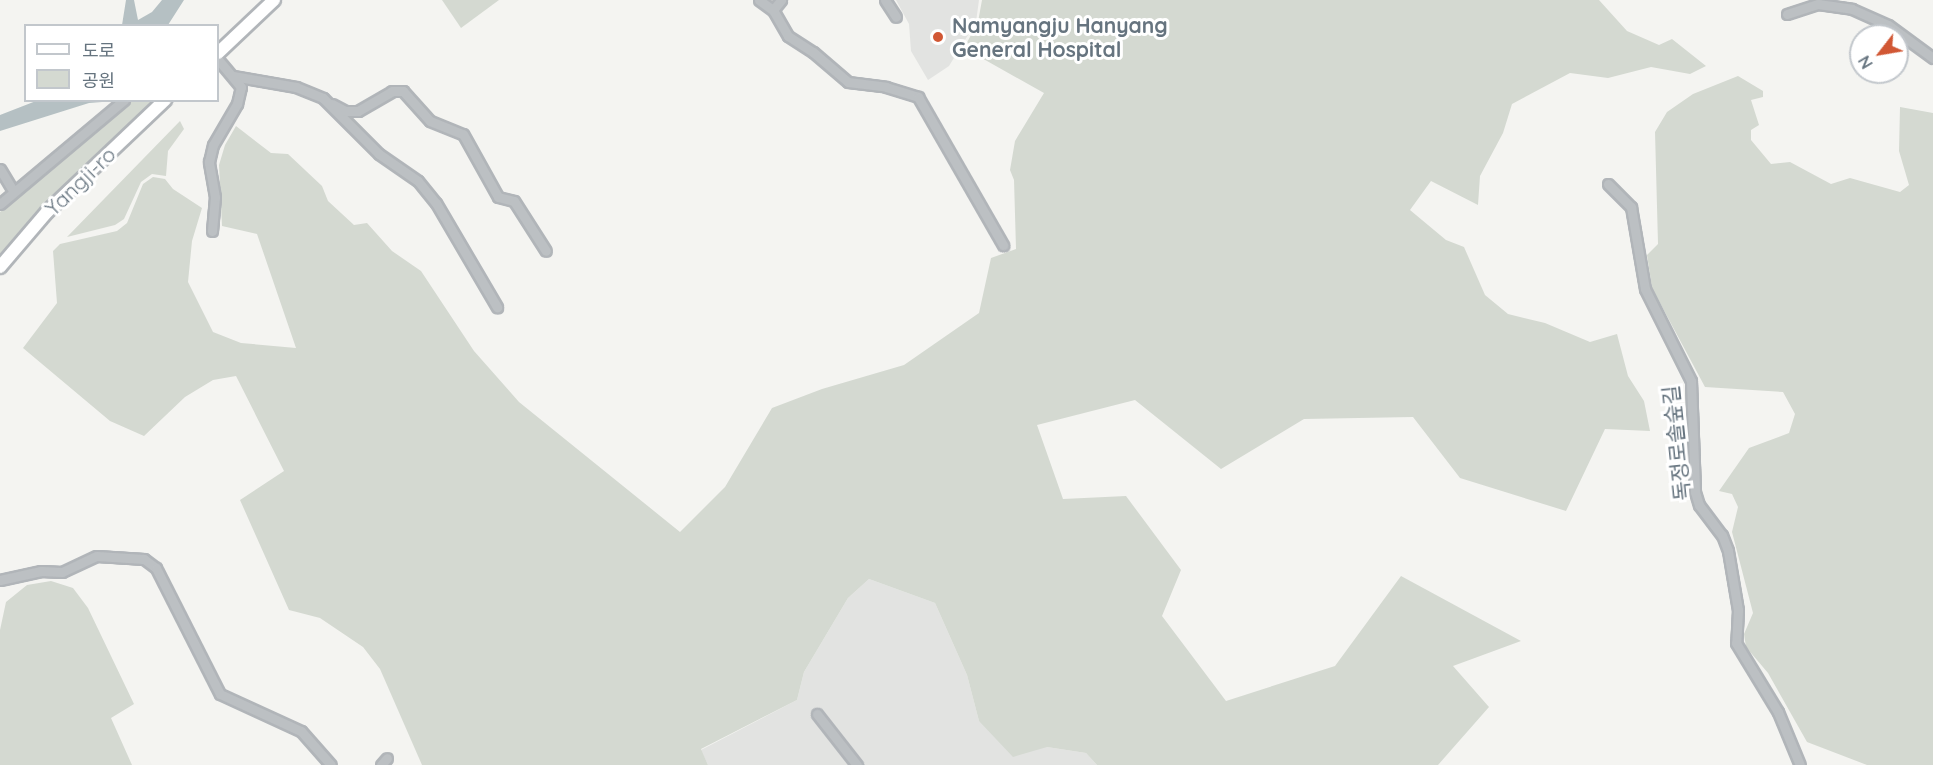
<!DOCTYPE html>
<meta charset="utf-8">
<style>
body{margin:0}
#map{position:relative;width:1933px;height:765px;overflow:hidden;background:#f4f4f1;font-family:Quicksand,"Noto Sans KR",sans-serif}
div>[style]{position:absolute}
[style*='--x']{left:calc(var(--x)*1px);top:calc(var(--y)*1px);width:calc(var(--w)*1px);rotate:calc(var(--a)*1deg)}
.built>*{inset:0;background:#e2e3e1}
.green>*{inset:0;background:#d4d9d1}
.water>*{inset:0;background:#b5c0c3}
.roads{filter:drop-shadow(2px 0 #b1b5b9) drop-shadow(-2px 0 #b1b5b9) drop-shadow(0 2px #b1b5b9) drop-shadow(0 -2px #b1b5b9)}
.street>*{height:9px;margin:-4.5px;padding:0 4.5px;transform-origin:4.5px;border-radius:4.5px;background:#bcc0c3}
.secondary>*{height:12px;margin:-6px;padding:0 6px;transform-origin:6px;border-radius:6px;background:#fff}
.dots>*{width:16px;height:16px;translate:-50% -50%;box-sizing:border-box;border:3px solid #fff;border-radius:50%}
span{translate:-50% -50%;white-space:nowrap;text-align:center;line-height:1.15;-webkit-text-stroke:6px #fff;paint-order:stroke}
.poi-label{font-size:21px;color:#66747f;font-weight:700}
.left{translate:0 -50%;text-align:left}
.street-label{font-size:21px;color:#66747f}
.legend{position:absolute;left:24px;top:24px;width:195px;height:78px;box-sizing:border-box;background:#fff;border:2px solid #c2c7cc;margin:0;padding:8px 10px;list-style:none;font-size:18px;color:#66747f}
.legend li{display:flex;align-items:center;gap:12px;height:30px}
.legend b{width:30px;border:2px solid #c2c7cc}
.north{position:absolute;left:1849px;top:24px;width:60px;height:60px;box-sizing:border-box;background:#fff;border:2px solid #c2c7cc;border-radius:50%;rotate:239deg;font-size:16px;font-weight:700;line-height:24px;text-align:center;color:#66747f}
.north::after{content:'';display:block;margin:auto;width:21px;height:27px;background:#d15734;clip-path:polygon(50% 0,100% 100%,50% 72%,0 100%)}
</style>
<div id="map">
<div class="built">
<i style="clip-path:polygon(896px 0,979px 0,976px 22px,949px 66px,928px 80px,911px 51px,909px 24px)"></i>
<i style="clip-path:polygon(869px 579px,935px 603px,967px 675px,979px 721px,1047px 747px,1086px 753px,1097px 765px,708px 765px,701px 750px,797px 700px,804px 672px,848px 598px)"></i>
</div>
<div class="green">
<i style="clip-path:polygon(442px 0,499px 0,461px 28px)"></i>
<i style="clip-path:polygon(982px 0,1599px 0,1627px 31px,1659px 45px,1672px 39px,1706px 66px,1690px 74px,1651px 67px,1608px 78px,1570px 73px,1512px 104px,1503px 133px,1480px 176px,1478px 205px,1431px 181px,1410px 210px,1446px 240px,1464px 247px,1485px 295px,1508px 314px,1545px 323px,1590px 342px,1617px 334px,1628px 376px,1644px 401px,1650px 431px,1605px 429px,1566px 511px,1460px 478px,1413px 417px,1304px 419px,1221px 469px,1135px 400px,1037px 425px,1063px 499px,1126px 496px,1181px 570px,1162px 616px,1226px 701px,1335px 666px,1401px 576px,1521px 641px,1453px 666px,1489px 707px,1438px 765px,1097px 765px,1086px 753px,1047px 747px,1013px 757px,979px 721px,967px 675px,935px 603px,869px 579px,848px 598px,804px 672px,797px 700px,701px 749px,708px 765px,422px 765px,380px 669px,363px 647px,320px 618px,289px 610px,240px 500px,284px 471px,236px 376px,213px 380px,185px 397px,144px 436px,110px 421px,23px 348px,57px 303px,53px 251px,60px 244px,117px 231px,127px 223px,143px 184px,153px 177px,165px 179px,173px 189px,202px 208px,192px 241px,188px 282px,213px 332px,241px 343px,296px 348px,257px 234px,222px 226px,219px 165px,225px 145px,236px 126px,271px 153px,288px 154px,322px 186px,328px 201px,354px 225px,367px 223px,392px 251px,421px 271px,474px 351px,519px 402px,680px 532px,725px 487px,772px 408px,822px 389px,904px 365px,979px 313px,991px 258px,1016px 249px,1014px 180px,1010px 170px,1015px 141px,1044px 93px,964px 48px,978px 22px)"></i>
<i style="clip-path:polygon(1738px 76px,1763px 91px,1763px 97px,1751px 100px,1759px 125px,1751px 130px,1751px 140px,1771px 164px,1790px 162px,1831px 184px,1850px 178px,1900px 192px,1909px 185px,1899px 151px,1900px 107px,1933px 113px,1933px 765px,1867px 765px,1807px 742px,1768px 673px,1746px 647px,1744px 634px,1753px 613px,1732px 532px,1738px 507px,1732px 494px,1719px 491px,1749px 448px,1789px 433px,1795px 414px,1783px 392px,1705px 387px,1652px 288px,1647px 255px,1658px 244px,1655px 132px,1667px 112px,1693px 94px)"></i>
<i style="clip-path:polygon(133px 100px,154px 101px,48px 202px,0 258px,0 212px)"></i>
<i style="clip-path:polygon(180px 121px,184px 129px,168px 151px,166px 176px,152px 174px,141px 182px,124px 219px,115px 225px,67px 237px)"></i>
<i style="clip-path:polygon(51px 581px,73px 588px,88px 608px,134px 704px,111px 718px,132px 765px,0 765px,0 630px,6px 602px,27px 585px)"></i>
</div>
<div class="water">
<i style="clip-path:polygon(126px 0,134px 0,138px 20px,152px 12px,162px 0,184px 0,168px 25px,122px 25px)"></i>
<i style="clip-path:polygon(36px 101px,36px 100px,115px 101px,89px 103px,0 131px,0 115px)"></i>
</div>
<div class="roads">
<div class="street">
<i style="--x:759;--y:0;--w:17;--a:36"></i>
<i style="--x:773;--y:10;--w:30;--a:60"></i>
<i style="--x:788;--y:36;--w:30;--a:33"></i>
<i style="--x:813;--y:52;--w:46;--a:40.6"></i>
<i style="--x:848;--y:82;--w:38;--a:7"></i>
<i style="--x:886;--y:87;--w:34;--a:17"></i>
<i style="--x:918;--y:97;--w:171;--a:60.1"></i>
<i style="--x:885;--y:0;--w:20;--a:57"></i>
<i style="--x:773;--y:10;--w:13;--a:-51"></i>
<i style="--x:1787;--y:14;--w:33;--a:-18"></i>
<i style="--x:1818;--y:4;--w:34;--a:8"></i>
<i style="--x:1852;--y:9;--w:39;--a:24"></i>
<i style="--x:1888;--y:25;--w:56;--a:36.3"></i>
<i style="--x:233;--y:76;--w:64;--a:9.9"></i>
<i style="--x:296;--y:87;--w:29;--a:22"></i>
<i style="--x:323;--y:98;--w:79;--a:45"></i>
<i style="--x:379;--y:154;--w:47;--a:34.7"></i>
<i style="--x:418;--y:181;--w:28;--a:51"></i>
<i style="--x:436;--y:203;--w:121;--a:59.6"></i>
<i style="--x:332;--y:104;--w:15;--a:28"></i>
<i style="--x:345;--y:111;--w:13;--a:0"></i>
<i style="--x:358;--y:111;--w:39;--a:-30"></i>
<i style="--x:392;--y:91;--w:11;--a:0"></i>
<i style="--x:403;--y:91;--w:40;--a:48"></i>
<i style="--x:430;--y:121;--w:35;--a:22"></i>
<i style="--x:463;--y:134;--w:72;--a:60.9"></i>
<i style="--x:498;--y:197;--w:16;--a:14"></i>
<i style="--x:514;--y:201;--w:59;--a:57.4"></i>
<i style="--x:0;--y:169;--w:26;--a:59"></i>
<i style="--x:1608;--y:184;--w:33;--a:45"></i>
<i style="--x:1631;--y:207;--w:83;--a:80.3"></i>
<i style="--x:1645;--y:289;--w:103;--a:63.4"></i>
<i style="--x:1691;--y:381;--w:111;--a:87.9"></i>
<i style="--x:1695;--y:492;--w:14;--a:73"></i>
<i style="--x:1699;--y:505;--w:38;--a:53"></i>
<i style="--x:1722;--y:535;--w:17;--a:69"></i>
<i style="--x:1728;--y:551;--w:60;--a:80.4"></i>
<i style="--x:1738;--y:610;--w:33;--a:93"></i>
<i style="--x:1736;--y:643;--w:81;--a:58.7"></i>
<i style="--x:1778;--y:712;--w:57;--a:67.5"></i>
<i style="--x:0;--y:204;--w:162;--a:-40"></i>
<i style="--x:212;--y:231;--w:34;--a:-85"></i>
<i style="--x:215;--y:197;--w:36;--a:-100"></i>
<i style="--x:209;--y:162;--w:17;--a:-77"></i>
<i style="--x:213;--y:145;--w:48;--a:-59.7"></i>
<i style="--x:237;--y:104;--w:17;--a:-77"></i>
<i style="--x:241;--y:87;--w:35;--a:-130"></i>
<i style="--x:0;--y:580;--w:42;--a:-12.4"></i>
<i style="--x:41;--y:571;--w:21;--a:3"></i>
<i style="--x:62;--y:572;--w:38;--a:-25"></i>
<i style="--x:97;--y:556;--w:47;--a:3.7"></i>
<i style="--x:144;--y:559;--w:15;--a:37"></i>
<i style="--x:156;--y:568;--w:141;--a:63.1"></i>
<i style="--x:220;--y:694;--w:89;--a:24.6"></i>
<i style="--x:301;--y:731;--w:45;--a:48.6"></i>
<i style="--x:817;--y:714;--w:65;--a:51.9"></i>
<i style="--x:381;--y:765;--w:9;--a:-49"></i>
</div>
<div class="secondary">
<i style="--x:218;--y:53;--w:77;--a:-43.4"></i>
<i style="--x:0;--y:267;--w:72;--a:-49.5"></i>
<i style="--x:47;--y:212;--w:163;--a:-43.5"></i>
</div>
</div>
<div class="dots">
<i style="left:938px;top:37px;background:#d15734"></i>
</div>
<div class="poi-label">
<span class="left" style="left:952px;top:37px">Namyangju Hanyang<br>General Hospital</span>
</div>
<div class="street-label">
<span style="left:80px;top:181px;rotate:-44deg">Yangji-ro</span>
<span style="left:1676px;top:443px;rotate:-96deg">독정로솔숲길</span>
</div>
<ul class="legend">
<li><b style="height:8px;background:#fff"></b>도로</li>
<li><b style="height:16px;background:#d4d9d1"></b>공원</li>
</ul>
<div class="north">N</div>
</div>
